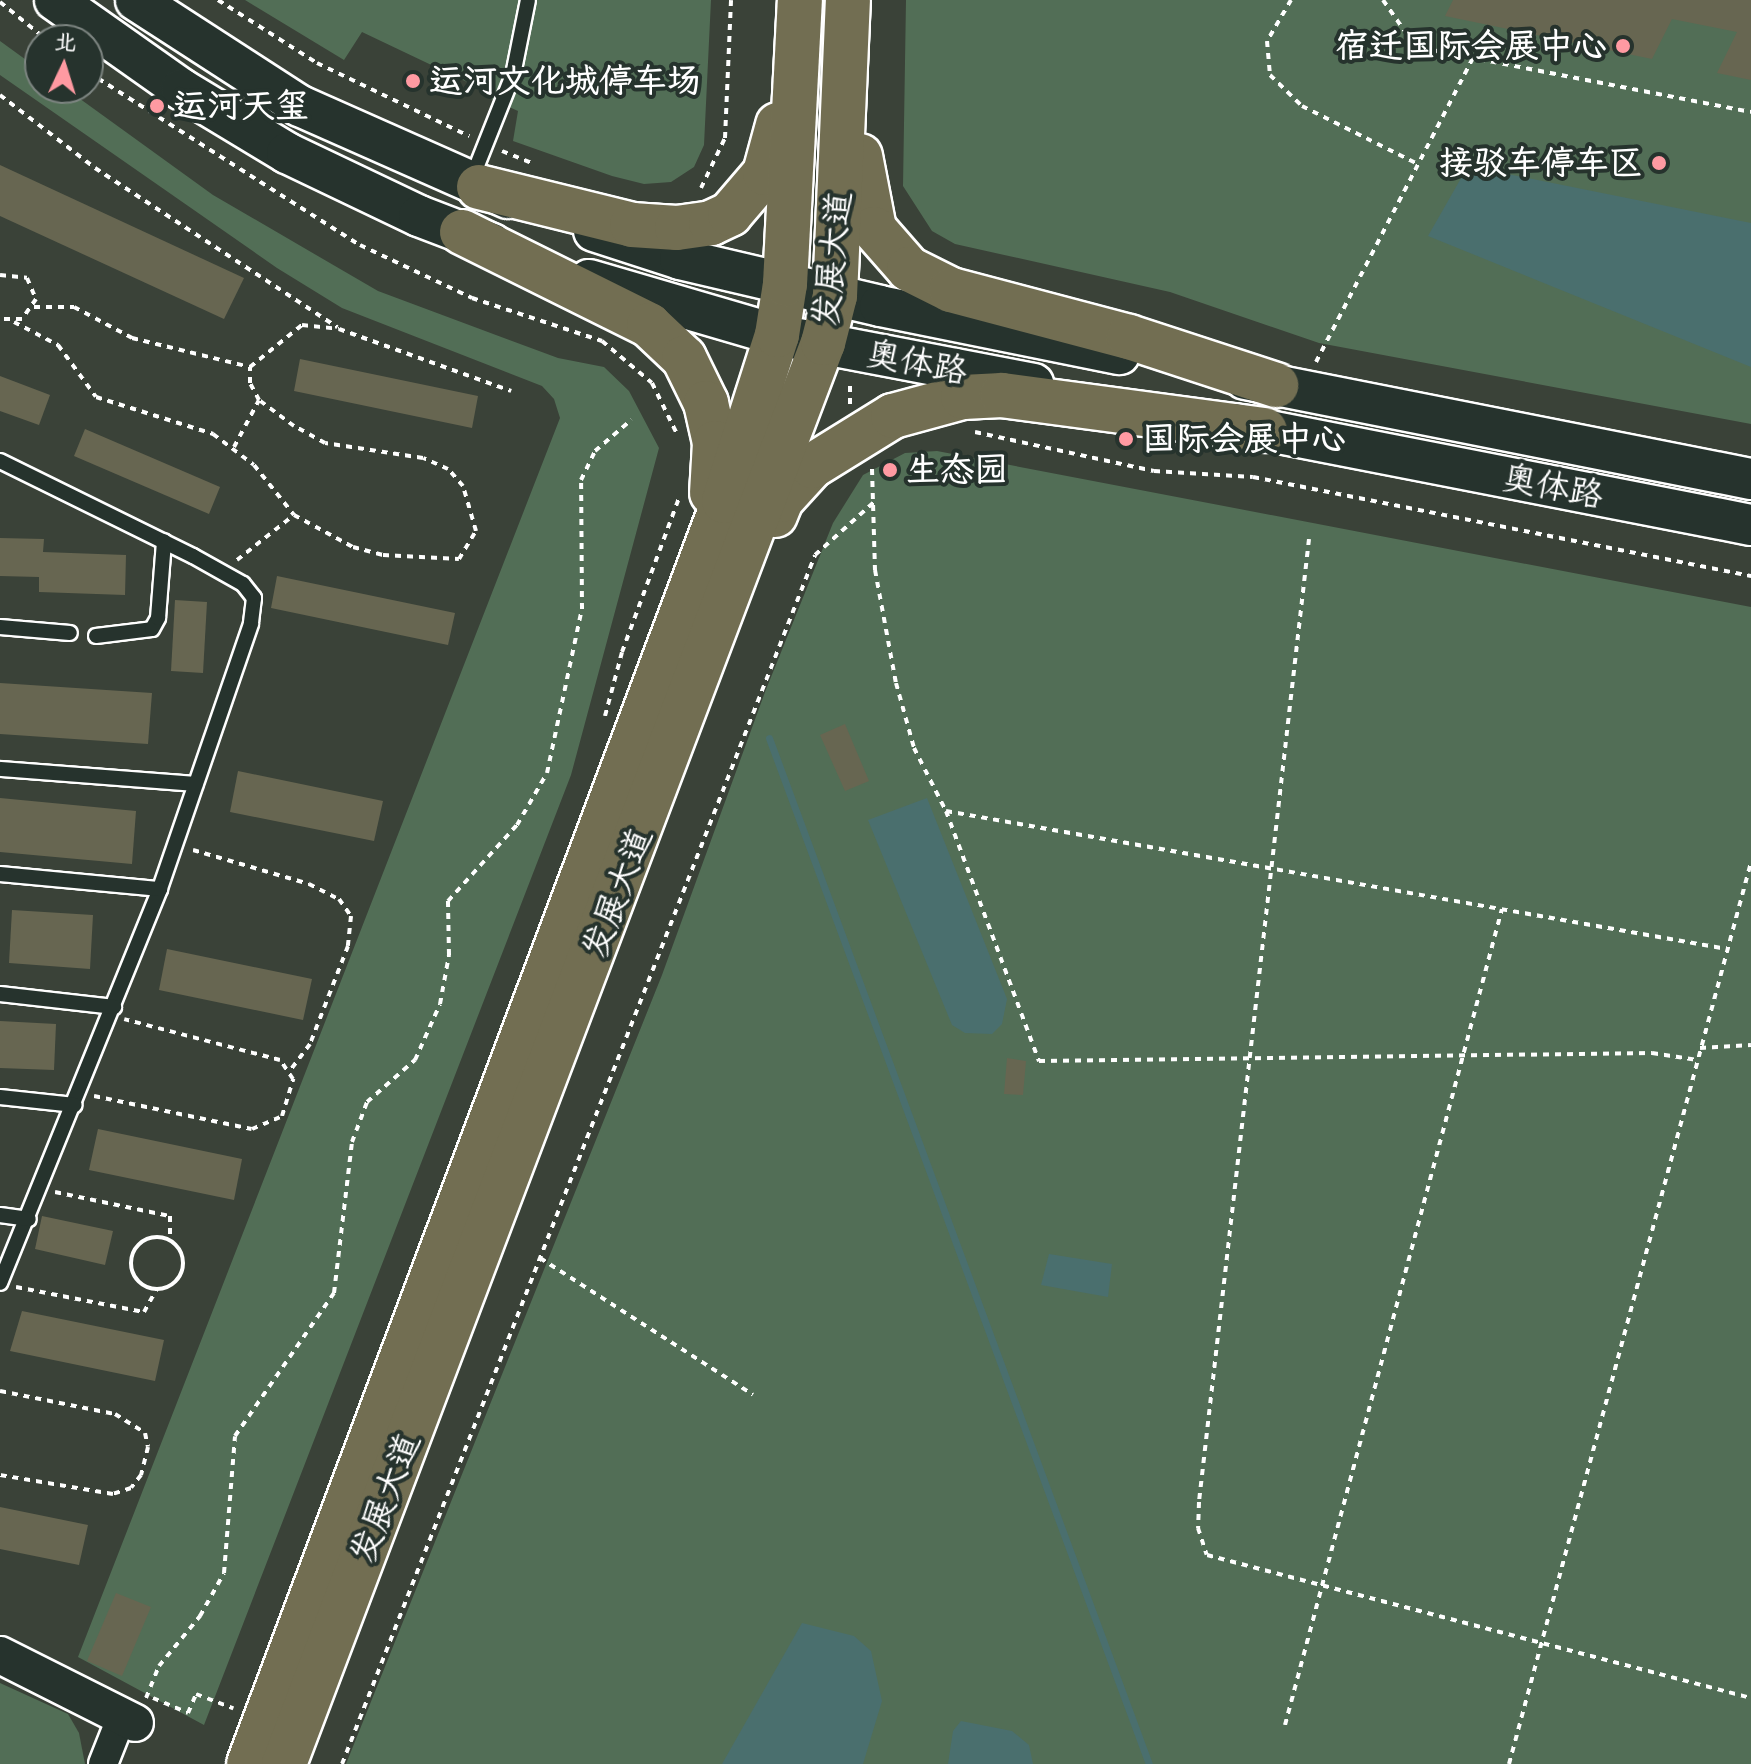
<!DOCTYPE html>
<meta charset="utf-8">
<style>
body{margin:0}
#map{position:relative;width:1751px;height:1764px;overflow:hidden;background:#3a4238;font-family:Itim,"LXGW WenKai TC",sans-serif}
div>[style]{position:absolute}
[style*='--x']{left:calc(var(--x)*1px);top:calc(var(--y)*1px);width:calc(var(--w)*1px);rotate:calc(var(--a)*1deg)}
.green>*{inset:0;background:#526e56}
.water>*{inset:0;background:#4a6f6e}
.stream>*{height:7px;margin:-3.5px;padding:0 3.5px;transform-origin:3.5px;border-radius:3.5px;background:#4a6f6e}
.building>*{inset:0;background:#676651}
.path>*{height:4px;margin-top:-2px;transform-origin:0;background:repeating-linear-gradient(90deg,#fff 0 6px,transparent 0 12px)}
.path>.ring{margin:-2px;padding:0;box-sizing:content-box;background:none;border:4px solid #fff;border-radius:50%}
.roads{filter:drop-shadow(2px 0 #fff) drop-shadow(-2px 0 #fff) drop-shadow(0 2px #fff) drop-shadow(0 -2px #fff)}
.service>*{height:14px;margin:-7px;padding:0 7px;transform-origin:7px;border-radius:7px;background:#26332d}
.minor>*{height:28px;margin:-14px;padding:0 14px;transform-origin:14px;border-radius:14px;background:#26332d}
.tertiary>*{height:36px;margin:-18px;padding:0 18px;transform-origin:18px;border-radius:18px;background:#26332d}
.secondary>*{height:40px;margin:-20px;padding:0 20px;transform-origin:20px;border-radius:20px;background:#26332d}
.primary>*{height:44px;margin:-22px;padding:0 22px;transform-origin:22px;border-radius:22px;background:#726e52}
.dots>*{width:22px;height:22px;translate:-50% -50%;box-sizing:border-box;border:4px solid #26332d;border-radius:50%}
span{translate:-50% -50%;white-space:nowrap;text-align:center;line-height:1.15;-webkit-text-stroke:8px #26332d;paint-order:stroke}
.poi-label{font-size:34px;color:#fff;font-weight:700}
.right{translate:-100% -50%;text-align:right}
.left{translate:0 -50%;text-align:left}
.street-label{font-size:34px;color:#fff}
.north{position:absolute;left:24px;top:24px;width:80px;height:80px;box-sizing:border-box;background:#26332d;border:2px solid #7d8581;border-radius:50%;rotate:4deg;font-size:22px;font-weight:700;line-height:32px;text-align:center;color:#fff}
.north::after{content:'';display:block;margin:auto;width:28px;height:36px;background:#ff9aa2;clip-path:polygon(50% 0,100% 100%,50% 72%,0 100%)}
</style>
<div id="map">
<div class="green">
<i style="clip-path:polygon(245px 0,711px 0,704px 145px,694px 167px,671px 182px,644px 184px,612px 176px,513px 141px,518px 111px,484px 96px,486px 91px,362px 32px,344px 60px)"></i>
<i style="clip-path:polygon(906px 0,1751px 0,1751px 424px,1319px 343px,1170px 292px,955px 244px,932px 231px,903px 186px)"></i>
<i style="clip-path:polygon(0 41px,40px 70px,40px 88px,65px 88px,213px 195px,378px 291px,558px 358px,604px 367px,629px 391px,659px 448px,571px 775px,204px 1725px,78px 1657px,560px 418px,554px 399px,542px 386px,342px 308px,277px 268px,0 75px)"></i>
<i style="clip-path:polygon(937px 451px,1751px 607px,1751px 1764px,346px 1764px,662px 975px,765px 692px,833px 523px,863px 475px,905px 453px)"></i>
<i style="clip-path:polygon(0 1683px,68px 1714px,79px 1733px,85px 1764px,0 1764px)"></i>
</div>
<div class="water">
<i style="clip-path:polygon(1468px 166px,1751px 223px,1751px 367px,1428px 236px)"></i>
<i style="clip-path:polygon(927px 798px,1007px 999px,1002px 1024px,992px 1034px,965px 1033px,952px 1025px,868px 820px)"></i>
<i style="clip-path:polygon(1049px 1254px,1112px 1264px,1108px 1297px,1041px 1285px)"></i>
<i style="clip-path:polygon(802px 1623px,854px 1636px,871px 1651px,882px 1701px,863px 1764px,722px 1764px)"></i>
<i style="clip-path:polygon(961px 1721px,1012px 1731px,1029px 1745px,1033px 1764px,948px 1764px,953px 1731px)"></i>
</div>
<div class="stream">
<i style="--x:769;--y:738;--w:1094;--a:69.68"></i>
</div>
<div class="building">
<i style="clip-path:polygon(1453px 0,1751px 0,1751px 80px,1717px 73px,1737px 32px,1672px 19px,1652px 59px,1445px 16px)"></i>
<i style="clip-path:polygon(0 165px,244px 278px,224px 319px,0 216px)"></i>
<i style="clip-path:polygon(300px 359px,478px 396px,472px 428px,294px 391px)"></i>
<i style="clip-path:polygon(0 376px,50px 395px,39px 425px,0 411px)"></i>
<i style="clip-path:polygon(85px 429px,220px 487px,209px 514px,74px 456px)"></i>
<i style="clip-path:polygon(0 538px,44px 539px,43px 552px,126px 555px,125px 595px,39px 592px,39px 577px,0 576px)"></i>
<i style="clip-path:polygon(277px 576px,455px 613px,448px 645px,271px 608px)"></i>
<i style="clip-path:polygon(175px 600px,207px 602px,203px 673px,171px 671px)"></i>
<i style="clip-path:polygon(0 683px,152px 693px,148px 744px,0 734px)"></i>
<i style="clip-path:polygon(845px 724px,869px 781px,845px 791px,820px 735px)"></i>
<i style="clip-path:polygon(238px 771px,383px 801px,374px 841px,230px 812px)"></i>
<i style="clip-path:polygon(0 798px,136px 811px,132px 864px,0 852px)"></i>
<i style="clip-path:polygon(12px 910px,93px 915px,90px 969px,9px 963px)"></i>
<i style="clip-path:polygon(167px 949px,312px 979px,303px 1020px,159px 990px)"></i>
<i style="clip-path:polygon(0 1021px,56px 1024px,54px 1070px,0 1068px)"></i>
<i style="clip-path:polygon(1007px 1058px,1026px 1061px,1023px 1095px,1004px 1094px)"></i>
<i style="clip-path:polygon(98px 1129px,242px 1159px,234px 1200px,89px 1170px)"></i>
<i style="clip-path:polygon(42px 1216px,113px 1231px,105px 1265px,35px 1249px)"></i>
<i style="clip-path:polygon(22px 1311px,164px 1340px,155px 1381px,10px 1351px)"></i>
<i style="clip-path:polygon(0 1507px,88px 1525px,79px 1565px,0 1549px)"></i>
<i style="clip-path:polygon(116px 1593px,151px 1607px,122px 1676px,87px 1661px)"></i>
</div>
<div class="path">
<i style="--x:218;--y:0;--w:117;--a:32.5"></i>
<i style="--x:317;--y:63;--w:169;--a:25.7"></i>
<i style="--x:1291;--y:0;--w:48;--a:120.3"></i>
<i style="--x:1267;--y:41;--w:34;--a:85"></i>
<i style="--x:1270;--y:75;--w:45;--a:44.1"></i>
<i style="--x:1302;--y:106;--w:130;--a:26.6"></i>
<i style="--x:1383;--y:0;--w:37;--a:55"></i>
<i style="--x:1404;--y:30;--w:34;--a:36"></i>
<i style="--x:1432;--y:50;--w:325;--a:11"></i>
<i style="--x:0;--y:2;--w:60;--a:39"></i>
<i style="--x:88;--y:72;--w:322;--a:32.5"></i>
<i style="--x:360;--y:245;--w:124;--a:25.3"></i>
<i style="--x:472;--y:298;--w:137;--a:18.3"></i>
<i style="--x:602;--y:341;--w:65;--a:40"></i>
<i style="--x:652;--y:383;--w:57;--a:63.9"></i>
<i style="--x:0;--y:95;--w:120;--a:37.5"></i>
<i style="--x:95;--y:168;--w:290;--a:33.3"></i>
<i style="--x:502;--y:151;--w:31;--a:22"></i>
<i style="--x:701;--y:188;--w:55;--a:-64.4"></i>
<i style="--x:725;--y:138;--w:138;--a:-87.5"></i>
<i style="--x:0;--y:275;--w:27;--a:6"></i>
<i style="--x:27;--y:278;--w:23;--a:67"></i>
<i style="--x:36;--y:299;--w:24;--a:125"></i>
<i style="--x:22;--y:319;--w:22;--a:180"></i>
<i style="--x:34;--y:307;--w:40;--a:0"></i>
<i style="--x:74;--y:307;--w:66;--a:28.1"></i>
<i style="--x:132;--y:338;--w:122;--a:13.8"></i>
<i style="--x:14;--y:322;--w:50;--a:27.6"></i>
<i style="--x:58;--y:345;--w:64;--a:53.8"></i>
<i style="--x:96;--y:397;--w:123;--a:17.5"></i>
<i style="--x:213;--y:434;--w:51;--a:37.1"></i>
<i style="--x:254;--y:465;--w:64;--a:51.3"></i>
<i style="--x:294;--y:515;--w:67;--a:28.5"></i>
<i style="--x:353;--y:547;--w:31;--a:15"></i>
<i style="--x:383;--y:555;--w:76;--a:3"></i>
<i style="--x:459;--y:559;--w:33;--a:-59"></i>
<i style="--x:476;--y:531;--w:47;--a:-106.1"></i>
<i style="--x:463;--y:486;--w:23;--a:-131"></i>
<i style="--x:448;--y:469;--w:27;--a:-156"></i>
<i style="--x:423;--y:458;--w:99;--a:-171.3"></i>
<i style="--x:325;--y:443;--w:35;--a:-151"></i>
<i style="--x:294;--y:426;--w:44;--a:-143.4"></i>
<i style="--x:259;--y:400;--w:19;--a:-118"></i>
<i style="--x:250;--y:383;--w:16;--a:-90"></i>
<i style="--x:250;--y:367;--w:67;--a:-38.9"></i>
<i style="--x:302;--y:325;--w:37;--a:6"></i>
<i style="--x:339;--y:329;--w:183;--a:19.8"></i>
<i style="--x:1316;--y:362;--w:342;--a:-62.7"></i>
<i style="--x:850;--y:404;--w:22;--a:-90"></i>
<i style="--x:975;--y:432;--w:183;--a:12.3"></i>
<i style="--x:1154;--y:471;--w:99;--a:3.5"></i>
<i style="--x:1253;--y:477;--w:508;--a:11.24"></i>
<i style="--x:234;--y:447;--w:53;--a:-62"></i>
<i style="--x:872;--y:469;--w:101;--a:88.3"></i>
<i style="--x:875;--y:570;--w:115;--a:79.5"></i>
<i style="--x:896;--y:683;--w:67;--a:74.5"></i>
<i style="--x:914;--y:748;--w:71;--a:63.1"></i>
<i style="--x:946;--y:811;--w:267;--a:69.6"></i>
<i style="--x:1039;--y:1061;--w:613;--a:-0.75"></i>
<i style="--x:1652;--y:1053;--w:46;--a:8.8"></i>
<i style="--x:1309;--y:539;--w:969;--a:96.52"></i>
<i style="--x:1199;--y:1502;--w:26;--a:92"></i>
<i style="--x:1198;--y:1528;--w:28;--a:72"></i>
<i style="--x:1207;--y:1555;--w:562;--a:14.73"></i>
<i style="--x:237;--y:560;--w:73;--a:-38.3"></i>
<i style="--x:605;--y:716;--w:66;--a:-75.1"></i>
<i style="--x:622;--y:652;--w:164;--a:-69.7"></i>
<i style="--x:946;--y:811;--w:793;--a:10.02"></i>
<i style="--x:193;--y:850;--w:121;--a:16.3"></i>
<i style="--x:309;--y:884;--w:34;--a:27"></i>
<i style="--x:339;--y:899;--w:21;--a:55"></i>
<i style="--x:351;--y:916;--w:30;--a:96"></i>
<i style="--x:348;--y:946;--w:105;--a:111.2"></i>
<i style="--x:310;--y:1044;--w:31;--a:127"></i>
<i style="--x:1700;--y:1048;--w:51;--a:-3.4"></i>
<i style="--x:94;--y:1096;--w:161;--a:11.8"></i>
<i style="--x:252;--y:1129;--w:33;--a:-23"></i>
<i style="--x:282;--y:1116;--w:39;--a:-73"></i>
<i style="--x:293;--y:1079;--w:23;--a:-124"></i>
<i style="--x:280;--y:1060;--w:161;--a:-165.3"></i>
<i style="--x:55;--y:1192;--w:117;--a:11.8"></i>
<i style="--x:170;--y:1216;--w:24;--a:90"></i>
<i class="ring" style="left:131px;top:1237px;width:48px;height:48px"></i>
<i style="--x:540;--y:1258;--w:253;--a:32.7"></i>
<i style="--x:16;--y:1287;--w:130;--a:11.1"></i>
<i style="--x:144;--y:1312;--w:26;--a:-61"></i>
<i style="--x:0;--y:1391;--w:117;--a:11.3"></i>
<i style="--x:115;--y:1414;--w:36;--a:32"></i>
<i style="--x:145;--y:1433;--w:14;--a:78"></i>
<i style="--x:148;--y:1447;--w:29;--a:104"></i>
<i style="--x:141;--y:1475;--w:16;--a:128"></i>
<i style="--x:131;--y:1488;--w:19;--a:162"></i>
<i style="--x:113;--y:1494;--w:115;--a:-170.5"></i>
<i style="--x:146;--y:1698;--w:35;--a:-68"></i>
<i style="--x:159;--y:1666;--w:65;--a:-50.6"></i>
<i style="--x:200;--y:1616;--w:49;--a:-60.8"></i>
<i style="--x:224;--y:1573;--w:137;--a:-85.4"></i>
<i style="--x:235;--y:1436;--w:174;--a:-55.3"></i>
<i style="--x:334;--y:1293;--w:152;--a:-83.2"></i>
<i style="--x:352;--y:1142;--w:43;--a:-69.4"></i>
<i style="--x:367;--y:1102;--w:64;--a:-41.2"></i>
<i style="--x:415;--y:1060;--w:61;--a:-65.9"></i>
<i style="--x:440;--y:1004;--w:50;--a:-79.6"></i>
<i style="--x:449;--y:955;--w:54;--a:-91.1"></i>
<i style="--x:448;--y:901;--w:103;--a:-47.8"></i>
<i style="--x:517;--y:825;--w:60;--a:-60"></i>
<i style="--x:547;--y:773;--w:168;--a:-78"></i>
<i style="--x:582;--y:609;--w:129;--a:-90.4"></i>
<i style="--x:581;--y:480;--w:32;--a:-64"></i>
<i style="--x:595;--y:451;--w:48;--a:-40.7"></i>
<i style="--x:153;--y:1698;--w:38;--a:23"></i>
<i style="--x:188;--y:1713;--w:21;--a:-67"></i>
<i style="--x:196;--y:1694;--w:40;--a:21"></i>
<i style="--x:1285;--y:1725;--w:844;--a:-75.11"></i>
<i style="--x:342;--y:1764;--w:1298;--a:-68.63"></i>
<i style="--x:815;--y:555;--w:79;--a:-41.9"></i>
<i style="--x:1509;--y:1764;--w:934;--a:-74.98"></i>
</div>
<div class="roads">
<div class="service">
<i style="--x:472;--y:178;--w:111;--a:-68.3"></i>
<i style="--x:513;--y:75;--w:76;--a:-78.7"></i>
<i style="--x:0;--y:461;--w:215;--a:26.2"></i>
<i style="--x:193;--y:556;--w:57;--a:29.2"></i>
<i style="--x:243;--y:584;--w:18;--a:52"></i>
<i style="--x:254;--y:598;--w:26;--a:97"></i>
<i style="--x:251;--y:624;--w:280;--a:109"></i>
<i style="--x:160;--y:889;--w:425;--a:112.1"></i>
<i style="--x:0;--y:627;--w:70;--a:4.9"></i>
<i style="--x:96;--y:636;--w:56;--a:-7.1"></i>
<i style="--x:152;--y:629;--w:13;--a:-61"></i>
<i style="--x:158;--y:618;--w:77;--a:-85.5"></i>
<i style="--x:0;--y:769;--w:196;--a:4.4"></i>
<i style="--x:0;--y:874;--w:161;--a:5.4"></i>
<i style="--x:0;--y:994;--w:115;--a:6.5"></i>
<i style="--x:0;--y:1097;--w:75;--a:6.1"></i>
<i style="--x:0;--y:1215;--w:29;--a:8"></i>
</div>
<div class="minor">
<i style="--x:103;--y:1764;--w:52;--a:-68.4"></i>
</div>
<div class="tertiary">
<i style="--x:0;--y:1655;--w:151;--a:26.7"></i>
</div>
<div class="secondary">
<i style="--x:55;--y:0;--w:154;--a:35.2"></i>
<i style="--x:181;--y:89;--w:124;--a:31.1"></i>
<i style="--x:287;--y:153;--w:146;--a:25.5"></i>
<i style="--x:419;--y:216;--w:78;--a:21"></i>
<i style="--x:136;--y:0;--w:195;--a:32.9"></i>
<i style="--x:300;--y:106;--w:227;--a:23.9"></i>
<i style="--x:594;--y:231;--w:90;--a:18"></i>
<i style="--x:680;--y:259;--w:205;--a:13.2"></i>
<i style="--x:880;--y:306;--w:244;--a:11.4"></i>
<i style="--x:589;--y:280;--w:196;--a:16.3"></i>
<i style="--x:777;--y:335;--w:261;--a:10.8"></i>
<i style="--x:1245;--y:379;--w:516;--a:11.18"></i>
<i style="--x:1233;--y:424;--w:528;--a:11.03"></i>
</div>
<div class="primary">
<i style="--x:860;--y:156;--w:74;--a:79.1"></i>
<i style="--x:874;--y:229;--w:53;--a:48.8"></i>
<i style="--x:909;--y:269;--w:47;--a:26.6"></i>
<i style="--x:951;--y:290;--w:184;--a:14.8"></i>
<i style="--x:1129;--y:337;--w:155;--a:18.1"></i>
<i style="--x:479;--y:187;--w:158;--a:13.9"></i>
<i style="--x:632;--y:225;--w:45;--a:3.8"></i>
<i style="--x:677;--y:228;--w:34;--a:-8"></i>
<i style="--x:711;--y:223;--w:21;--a:-25"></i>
<i style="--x:730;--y:214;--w:54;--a:-49.5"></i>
<i style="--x:765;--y:173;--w:50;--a:-74.8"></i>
<i style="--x:462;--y:232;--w:209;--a:26.4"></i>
<i style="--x:649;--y:325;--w:48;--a:43.3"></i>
<i style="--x:684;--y:358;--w:50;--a:63.9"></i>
<i style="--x:706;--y:403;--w:41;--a:77.3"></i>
<i style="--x:715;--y:443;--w:50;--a:93.4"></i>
<i style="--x:775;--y:515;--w:16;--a:-68"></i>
<i style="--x:781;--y:500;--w:46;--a:-47.6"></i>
<i style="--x:812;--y:466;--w:95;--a:-31.7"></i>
<i style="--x:893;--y:416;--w:73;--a:-15.2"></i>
<i style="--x:963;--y:397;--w:39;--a:-3"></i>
<i style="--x:1002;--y:395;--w:265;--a:7.6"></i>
<i style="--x:249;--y:1764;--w:1349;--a:-69.39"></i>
<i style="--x:724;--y:501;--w:174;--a:-72.3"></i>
<i style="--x:777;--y:335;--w:52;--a:-81.1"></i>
<i style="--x:785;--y:284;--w:284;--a:-87"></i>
<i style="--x:284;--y:1764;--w:1520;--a:-69.23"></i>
<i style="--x:823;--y:343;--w:49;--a:-75.7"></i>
<i style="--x:835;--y:296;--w:296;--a:-87.5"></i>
</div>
</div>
<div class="dots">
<i style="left:1623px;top:46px;background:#ff9aa2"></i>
<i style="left:413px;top:81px;background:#ff9aa2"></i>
<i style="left:157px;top:106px;background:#ff9aa2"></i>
<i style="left:1659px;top:163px;background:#ff9aa2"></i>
<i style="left:1126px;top:439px;background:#ff9aa2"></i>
<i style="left:890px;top:470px;background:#ff9aa2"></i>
</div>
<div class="poi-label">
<span class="right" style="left:1607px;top:46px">宿迁国际会展中心</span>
<span class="left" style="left:429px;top:81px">运河文化城停车场</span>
<span class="left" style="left:173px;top:106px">运河天玺</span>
<span class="right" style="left:1643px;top:163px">接驳车停车区</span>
<span class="left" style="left:1142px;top:439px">国际会展中心</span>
<span class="left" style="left:906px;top:470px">生态园</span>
</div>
<div class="street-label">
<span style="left:832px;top:259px;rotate:-84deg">发展大道</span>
<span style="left:917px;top:362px;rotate:11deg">奥体路</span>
<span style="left:1553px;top:486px;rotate:11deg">奥体路</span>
<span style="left:617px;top:893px;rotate:-69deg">发展大道</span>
<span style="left:385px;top:1498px;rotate:-69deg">发展大道</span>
</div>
<div class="north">北</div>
</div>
